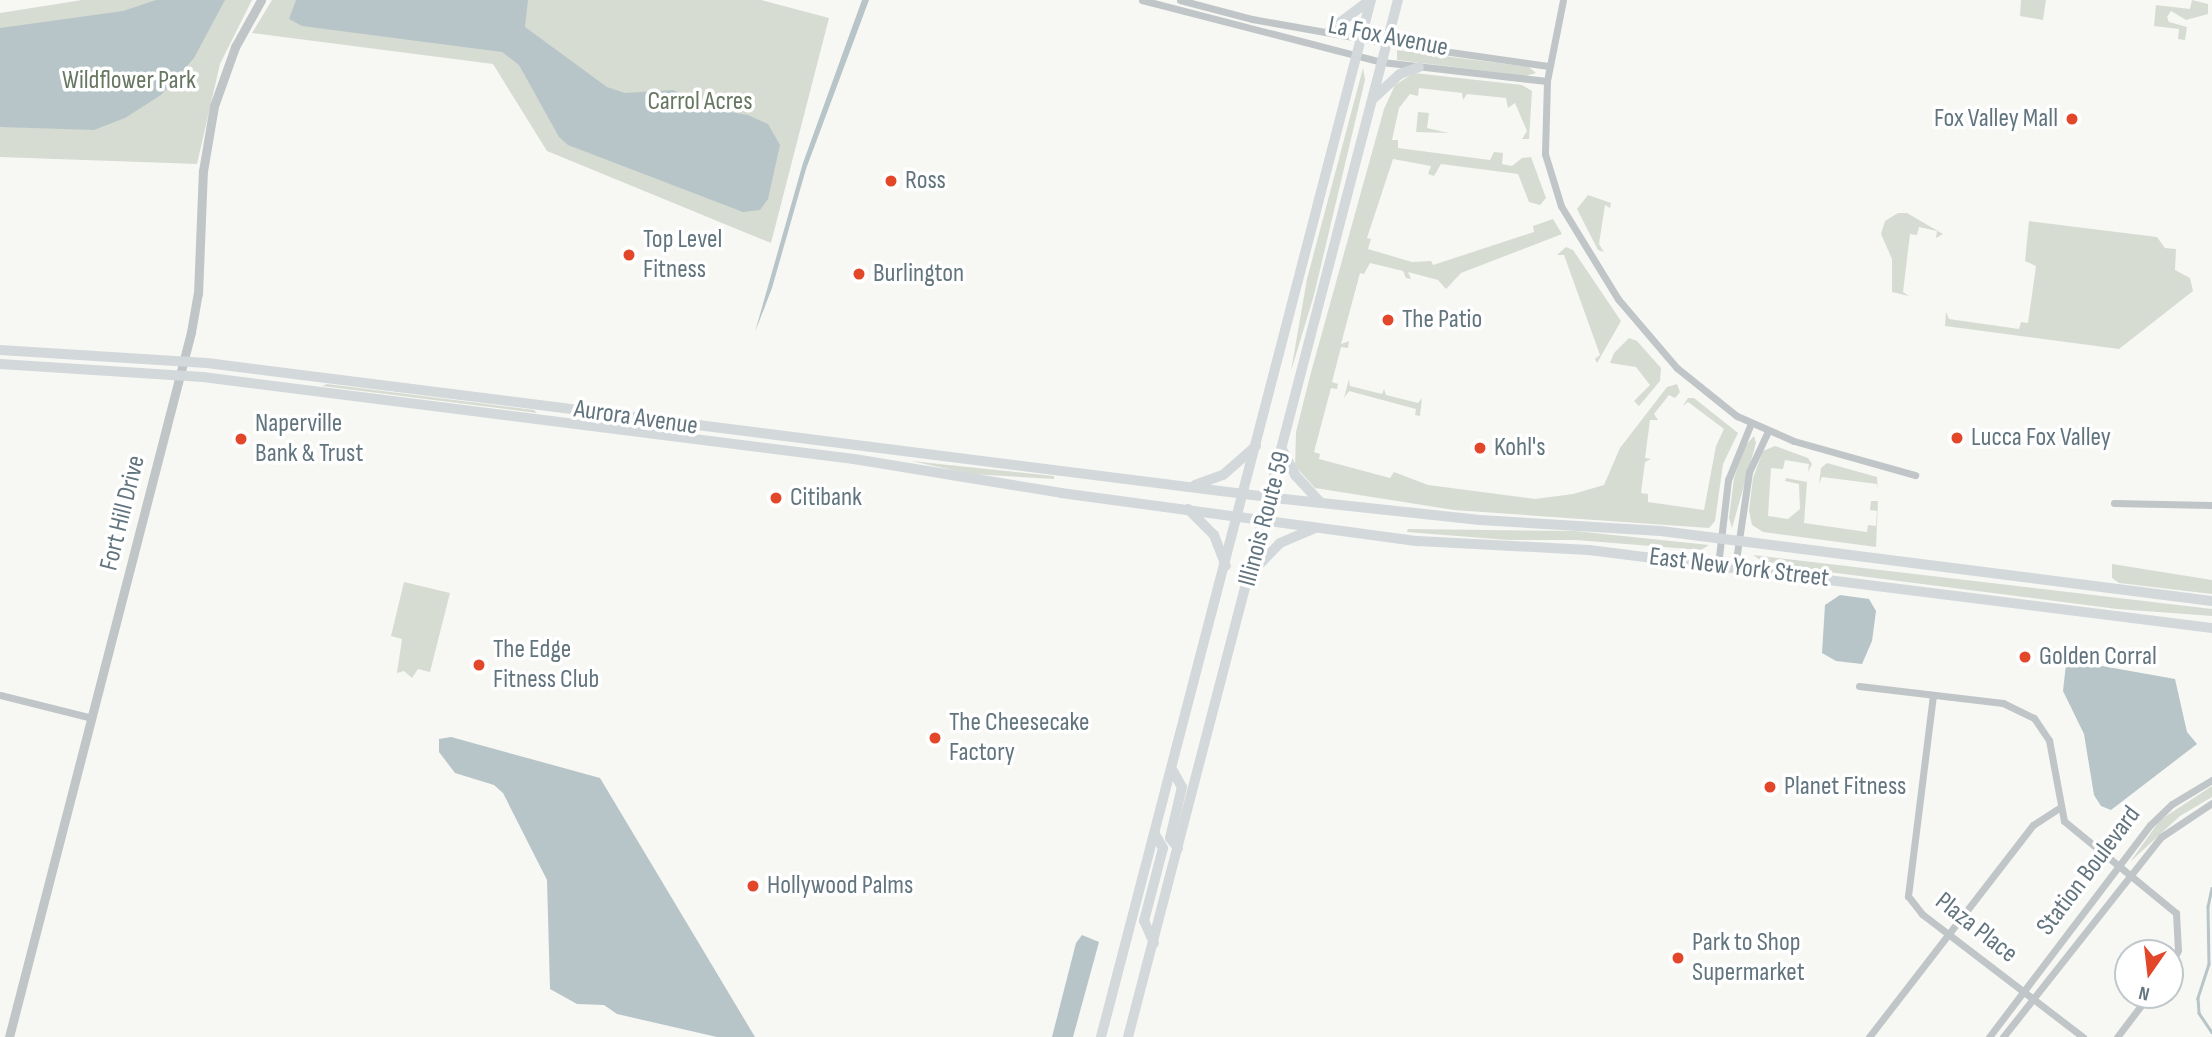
<!DOCTYPE html>
<style>
body{margin:0}
#map{position:relative;width:2212px;height:1037px;overflow:hidden;background:#f7f7f4;font-family:"Sofia Sans Condensed",sans-serif}
div>[style]{position:absolute}
[style*='--x']{left:calc(var(--x)*1px);top:calc(var(--y)*1px);width:calc(var(--w)*1px);rotate:calc(var(--a)*1deg)}
.green>*{inset:0;background:#d7dcd3}
.water>*{inset:0;background:#b7c5c8}
.stream>*{height:2.5px;margin:-1.25px;padding:0 1.25px;transform-origin:1.25px;border-radius:1.25px;background:#b7c5c8}
.minor>*{height:7px;margin:-3.5px;padding:0 3.5px;transform-origin:3.5px;border-radius:3.5px;background:#c0c5c8}
.tertiary>*{height:9px;margin:-4.5px;padding:0 4.5px;transform-origin:4.5px;border-radius:4.5px;background:#c0c5c8}
.primary>*{height:10px;margin:-5px;padding:0 5px;transform-origin:5px;border-radius:5px;background:#d3d8db}
.dots>*{width:19px;height:19px;translate:-50% -50%;box-sizing:border-box;border:4px solid #fff;border-radius:50%}
span{translate:-50% -50%;white-space:nowrap;text-align:center;line-height:1.15;-webkit-text-stroke:7px #fff;paint-order:stroke}
.street-label{font-size:26px;color:#62757f}
.park-label{font-size:26px;color:#677761}
.poi-label{font-size:26px;color:#62757f}
.right{translate:-100% -50%;text-align:right}
.left{translate:0 -50%;text-align:left}
.north{position:absolute;left:2114px;top:939px;width:70px;height:70px;box-sizing:border-box;background:#fff;border:2px solid #c0c8cc;border-radius:50%;rotate:194deg;font-size:19px;font-weight:700;line-height:28px;text-align:center;color:#62757f}
.north::after{content:'';display:block;margin:auto;width:24px;height:32px;background:#e24729;clip-path:polygon(50% 0,100% 100%,50% 72%,0 100%)}
</style>
<div id="map">
<div class="green">
<i style="clip-path:polygon(82px 0,252px 0,220px 64px,197px 164px,0 157px,0 13px)"></i>
<i style="clip-path:polygon(272px 0,761px 0,829px 18px,771px 243px,547px 151px,493px 64px,252px 33px)"></i>
<i style="clip-path:polygon(2021px 0,2046px 0,2043px 20px,2020px 16px)"></i>
<i style="clip-path:polygon(2192px 0,2208px 4px,2208px 14px,2186px 20px,2171px 11px,2167px 17px,2169px 22px,2187px 27px,2185px 40px,2178px 39px,2179px 29px,2154px 26px,2156px 5px,2190px 9px)"></i>
<i style="clip-path:polygon(1397px 50px,1529px 67px,1536px 73px,1526px 76px,1397px 60px)"></i>
<i style="clip-path:polygon(1363px 68px,1365px 80px,1314px 295px,1291px 371px,1307px 279px)"></i>
<i style="clip-path:polygon(1414px 73px,1522px 85px,1532px 91px,1529px 139px,1522px 139px,1527px 131px,1515px 103px,1508px 108px,1506px 98px,1467px 94px,1463px 100px,1462px 93px,1419px 88px,1418px 96px,1410px 94px,1399px 108px,1392px 140px,1398px 140px,1398px 148px,1490px 160px,1494px 152px,1503px 153px,1502px 164px,1512px 166px,1522px 158px,1531px 157px,1546px 198px,1540px 205px,1529px 202px,1518px 174px,1441px 164px,1434px 176px,1428px 174px,1431px 166px,1393px 159px,1367px 238px,1371px 239px,1368px 249px,1412px 262px,1431px 261px,1433px 265px,1534px 232px,1533px 226px,1553px 219px,1562px 234px,1461px 273px,1446px 289px,1438px 280px,1408px 272px,1411px 279px,1406px 278px,1403px 271px,1370px 263px,1364px 274px,1360px 273px,1341px 344px,1349px 341px,1348px 348px,1341px 347px,1332px 382px,1338px 384px,1337px 389px,1331px 388px,1314px 452px,1320px 454px,1319px 459px,1390px 478px,1394px 472px,1428px 485px,1535px 499px,1573px 494px,1604px 485px,1620px 448px,1667px 387px,1677px 384px,1680px 392px,1675px 398px,1669px 395px,1654px 414px,1658px 420px,1650px 420px,1645px 458px,1651px 459px,1645px 462px,1641px 493px,1648px 494px,1648px 502px,1704px 510px,1716px 446px,1724px 429px,1688px 402px,1683px 406px,1688px 398px,1694px 398px,1738px 433px,1723px 464px,1715px 521px,1709px 528px,1454px 510px,1315px 488px,1295px 466px,1296px 432px,1310px 376px,1384px 109px,1395px 85px)"></i>
<i style="clip-path:polygon(1418px 112px,1429px 113px,1427px 128px,1449px 133px,1416px 132px)"></i>
<i style="clip-path:polygon(1588px 195px,1611px 203px,1610px 208px,1605px 205px,1599px 244px,1604px 252px,1598px 250px,1577px 209px)"></i>
<i style="clip-path:polygon(1898px 213px,1907px 213px,1943px 234px,1936px 238px,1937px 231px,1919px 227px,1917px 235px,1910px 234px,1903px 292px,1909px 296px,1892px 292px,1892px 259px,1881px 234px,1885px 221px)"></i>
<i style="clip-path:polygon(2029px 221px,2157px 237px,2165px 248px,2176px 249px,2175px 270px,2190px 278px,2193px 291px,2119px 349px,1945px 326px,1946px 312px,1949px 319px,2019px 329px,2021px 322px,2028px 323px,2036px 266px,2025px 261px)"></i>
<i style="clip-path:polygon(1566px 247px,1573px 250px,1621px 321px,1597px 363px,1595px 359px,1600px 355px,1564px 255px,1557px 255px)"></i>
<i style="clip-path:polygon(1629px 338px,1637px 341px,1661px 368px,1660px 381px,1639px 406px,1634px 401px,1650px 385px,1636px 367px,1610px 363px,1614px 353px)"></i>
<i style="clip-path:polygon(1349px 379px,1350px 386px,1382px 394px,1384px 389px,1386px 395px,1418px 403px,1422px 398px,1420px 416px,1415px 415px,1416px 409px,1349px 391px,1344px 398px)"></i>
<i style="clip-path:polygon(327px 384px,534px 410px,537px 413px,322px 386px)"></i>
<i style="clip-path:polygon(1754px 436px,1756px 443px,1732px 528px,1729px 518px,1734px 478px,1745px 446px)"></i>
<i style="clip-path:polygon(1775px 446px,1808px 458px,1812px 464px,1808px 472px,1809px 464px,1785px 460px,1783px 469px,1771px 468px,1768px 516px,1788px 519px,1800px 509px,1799px 484px,1785px 481px,1786px 478px,1807px 482px,1804px 523px,1867px 532px,1868px 525px,1876px 526px,1877px 511px,1870px 510px,1871px 501px,1878px 501px,1876px 547px,1763px 532px,1752px 525px,1749px 511px,1753px 478px,1763px 451px)"></i>
<i style="clip-path:polygon(911px 461px,1054px 476px,1054px 479px,971px 474px)"></i>
<i style="clip-path:polygon(1827px 463px,1877px 477px,1878px 491px,1877px 484px,1822px 477px,1819px 484px,1821px 468px)"></i>
<i style="clip-path:polygon(1408px 529px,1575px 531px,1709px 545px,1701px 550px,1576px 540px,1508px 540px,1407px 532px)"></i>
<i style="clip-path:polygon(1753px 555px,2212px 609px,2212px 616px,2117px 609px,1805px 569px,1762px 561px)"></i>
<i style="clip-path:polygon(2112px 564px,2212px 580px,2212px 594px,2119px 583px,2112px 578px)"></i>
<i style="clip-path:polygon(404px 582px,450px 593px,430px 672px,418px 669px,412px 678px,404px 671px,397px 673px,402px 639px,391px 636px)"></i>
<i style="clip-path:polygon(2212px 786px,2212px 797px,2180px 816px,2130px 862px,2160px 820px)"></i>
</div>
<div class="water">
<i style="clip-path:polygon(156px 0,225px 0,194px 58px,161px 95px,125px 118px,94px 130px,0 127px,0 28px,123px 11px)"></i>
<i style="clip-path:polygon(296px 0,528px 0,525px 27px,607px 87px,625px 93px,673px 90px,713px 109px,748px 115px,768px 124px,780px 145px,768px 199px,760px 210px,743px 212px,568px 145px,559px 137px,519px 65px,502px 52px,302px 26px,289px 19px)"></i>
<i style="clip-path:polygon(862px 0,869px 0,806px 169px,772px 288px,755px 332px,803px 163px)"></i>
<i style="clip-path:polygon(1840px 595px,1869px 599px,1876px 611px,1872px 641px,1862px 664px,1836px 661px,1822px 653px,1825px 605px)"></i>
<i style="clip-path:polygon(2074px 661px,2175px 679px,2187px 732px,2197px 744px,2111px 810px,2101px 806px,2094px 795px,2084px 734px,2063px 691px,2066px 664px)"></i>
<i style="clip-path:polygon(451px 737px,600px 778px,755px 1037px,717px 1037px,617px 1014px,604px 1005px,577px 1004px,550px 989px,547px 880px,503px 793px,494px 785px,455px 773px,439px 752px,439px 739px)"></i>
<i style="clip-path:polygon(1082px 935px,1099px 942px,1073px 1037px,1052px 1037px,1076px 943px)"></i>
</div>
<div class="stream">
<i style="--x:2212;--y:888;--w:19;--a:102"></i>
<i style="--x:2208;--y:907;--w:57;--a:89"></i>
<i style="--x:2209;--y:964;--w:36;--a:108"></i>
<i style="--x:2198;--y:998;--w:15;--a:86"></i>
<i style="--x:2199;--y:1013;--w:23;--a:56"></i>
</div>
<div class="minor">
<i style="--x:1142;--y:0;--w:248;--a:14.5"></i>
<i style="--x:1382;--y:62;--w:166;--a:6.6"></i>
<i style="--x:1180;--y:0;--w:74;--a:14.8"></i>
<i style="--x:1252;--y:19;--w:137;--a:10.1"></i>
<i style="--x:1387;--y:43;--w:163;--a:8.1"></i>
<i style="--x:1563;--y:0;--w:83;--a:101.2"></i>
<i style="--x:1547;--y:81;--w:73;--a:91.6"></i>
<i style="--x:1545;--y:154;--w:54;--a:72.9"></i>
<i style="--x:1561;--y:206;--w:109;--a:58.5"></i>
<i style="--x:1618;--y:299;--w:91;--a:49.5"></i>
<i style="--x:1677;--y:368;--w:77;--a:38.7"></i>
<i style="--x:1737;--y:416;--w:62;--a:23.7"></i>
<i style="--x:1794;--y:441;--w:126;--a:15.7"></i>
<i style="--x:2114;--y:503;--w:98;--a:1.2"></i>
<i style="--x:1718;--y:565;--w:86;--a:-83.3"></i>
<i style="--x:1728;--y:480;--w:61;--a:-68"></i>
<i style="--x:1735;--y:567;--w:96;--a:-81.6"></i>
<i style="--x:1749;--y:472;--w:45;--a:-65.1"></i>
<i style="--x:1859;--y:686;--w:145;--a:6.7"></i>
<i style="--x:2003;--y:703;--w:34;--a:26"></i>
<i style="--x:2034;--y:718;--w:27;--a:56"></i>
<i style="--x:2049;--y:740;--w:82;--a:79.5"></i>
<i style="--x:2064;--y:821;--w:145;--a:39.4"></i>
<i style="--x:2176;--y:913;--w:37;--a:87"></i>
<i style="--x:2178;--y:950;--w:20;--a:114"></i>
<i style="--x:0;--y:695;--w:95;--a:14"></i>
<i style="--x:1933;--y:695;--w:203;--a:97.1"></i>
<i style="--x:1908;--y:896;--w:23;--a:52"></i>
<i style="--x:1922;--y:914;--w:203;--a:37.4"></i>
<i style="--x:1869;--y:1037;--w:268;--a:-52.3"></i>
<i style="--x:2033;--y:825;--w:30;--a:-33"></i>
<i style="--x:1989;--y:1037;--w:266;--a:-52.8"></i>
<i style="--x:2150;--y:825;--w:30;--a:-44"></i>
<i style="--x:2172;--y:804;--w:47;--a:-31"></i>
<i style="--x:2003;--y:1037;--w:255;--a:-51.7"></i>
<i style="--x:2161;--y:837;--w:61;--a:-33.7"></i>
<i style="--x:2117;--y:1037;--w:53;--a:-52.7"></i>
</div>
<div class="tertiary">
<i style="--x:9;--y:1037;--w:728;--a:-75.52"></i>
<i style="--x:191;--y:332;--w:39;--a:-80"></i>
<i style="--x:198;--y:294;--w:123;--a:-87.7"></i>
<i style="--x:203;--y:171;--w:66;--a:-80.4"></i>
<i style="--x:214;--y:106;--w:63;--a:-70.4"></i>
<i style="--x:235;--y:47;--w:54;--a:-61"></i>
</div>
<div class="primary">
<i style="--x:1330;--y:30;--w:50;--a:-36.9"></i>
<i style="--x:1374;--y:98;--w:35;--a:-43"></i>
<i style="--x:1400;--y:74;--w:20;--a:-20"></i>
<i style="--x:0;--y:350;--w:207;--a:3.6"></i>
<i style="--x:207;--y:363;--w:1086;--a:7.2"></i>
<i style="--x:1284;--y:499;--w:197;--a:6.1"></i>
<i style="--x:1480;--y:520;--w:181;--a:3.5"></i>
<i style="--x:1661;--y:531;--w:555;--a:7.24"></i>
<i style="--x:0;--y:364;--w:203;--a:3.7"></i>
<i style="--x:203;--y:377;--w:656;--a:7.18"></i>
<i style="--x:854;--y:459;--w:210;--a:9.3"></i>
<i style="--x:1061;--y:493;--w:360;--a:7.7"></i>
<i style="--x:1418;--y:541;--w:171;--a:3"></i>
<i style="--x:1589;--y:550;--w:628;--a:7.14"></i>
<i style="--x:1283;--y:451;--w:27;--a:63"></i>
<i style="--x:1295;--y:475;--w:38;--a:47"></i>
<i style="--x:1195;--y:485;--w:30;--a:-20"></i>
<i style="--x:1223;--y:475;--w:44;--a:-41.3"></i>
<i style="--x:1188;--y:509;--w:37;--a:45"></i>
<i style="--x:1214;--y:535;--w:33;--a:69"></i>
<i style="--x:1253;--y:571;--w:39;--a:-46"></i>
<i style="--x:1280;--y:543;--w:36;--a:-23"></i>
<i style="--x:1173;--y:771;--w:18;--a:61"></i>
<i style="--x:1182;--y:787;--w:52;--a:103.2"></i>
<i style="--x:1170;--y:838;--w:13;--a:51"></i>
<i style="--x:1154;--y:943;--w:24;--a:-114"></i>
<i style="--x:1144;--y:921;--w:75;--a:-75.4"></i>
<i style="--x:1163;--y:848;--w:16;--a:-120"></i>
<i style="--x:1101;--y:1037;--w:1072;--a:-75.41"></i>
<i style="--x:1128;--y:1037;--w:1072;--a:-75.41"></i>
</div>
<div class="dots">
<i style="left:2072px;top:119px;background:#e24729"></i>
<i style="left:891px;top:181px;background:#e24729"></i>
<i style="left:629px;top:255px;background:#e24729"></i>
<i style="left:859px;top:274px;background:#e24729"></i>
<i style="left:1388px;top:320px;background:#e24729"></i>
<i style="left:1957px;top:438px;background:#e24729"></i>
<i style="left:241px;top:439px;background:#e24729"></i>
<i style="left:1480px;top:448px;background:#e24729"></i>
<i style="left:776px;top:498px;background:#e24729"></i>
<i style="left:2025px;top:657px;background:#e24729"></i>
<i style="left:479px;top:665px;background:#e24729"></i>
<i style="left:935px;top:738px;background:#e24729"></i>
<i style="left:1770px;top:787px;background:#e24729"></i>
<i style="left:753px;top:886px;background:#e24729"></i>
<i style="left:1678px;top:958px;background:#e24729"></i>
</div>
<div class="street-label">
<span style="left:1388px;top:37px;rotate:11deg">La Fox Avenue</span>
<span style="left:636px;top:418px;rotate:8deg">Aurora Avenue</span>
<span style="left:123px;top:513px;rotate:-76deg">Fort Hill Drive</span>
<span style="left:1265px;top:519px;rotate:-75deg">Illinois Route 59</span>
<span style="left:1739px;top:568px;rotate:7deg">East New York Street</span>
<span style="left:2089px;top:871px;rotate:-53deg">Station Boulevard</span>
<span style="left:1976px;top:928px;rotate:38deg">Plaza Place</span>
</div>
<div class="park-label">
<span style="left:129px;top:81px">Wildflower Park</span>
<span style="left:700px;top:102px">Carrol Acres</span>
</div>
<div class="poi-label">
<span class="right" style="left:2058px;top:119px">Fox Valley Mall</span>
<span class="left" style="left:905px;top:181px">Ross</span>
<span class="left" style="left:643px;top:255px">Top Level<br>Fitness</span>
<span class="left" style="left:873px;top:274px">Burlington</span>
<span class="left" style="left:1402px;top:320px">The Patio</span>
<span class="left" style="left:255px;top:439px">Naperville<br>Bank &amp; Trust</span>
<span class="left" style="left:1971px;top:438px">Lucca Fox Valley</span>
<span class="left" style="left:1494px;top:448px">Kohl's</span>
<span class="left" style="left:790px;top:498px">Citibank</span>
<span class="left" style="left:493px;top:665px">The Edge<br>Fitness Club</span>
<span class="left" style="left:2039px;top:657px">Golden Corral</span>
<span class="left" style="left:949px;top:738px">The Cheesecake<br>Factory</span>
<span class="left" style="left:1784px;top:787px">Planet Fitness</span>
<span class="left" style="left:767px;top:886px">Hollywood Palms</span>
<span class="left" style="left:1692px;top:958px">Park to Shop<br>Supermarket</span>
</div>
<div class="north">N</div>
</div>
